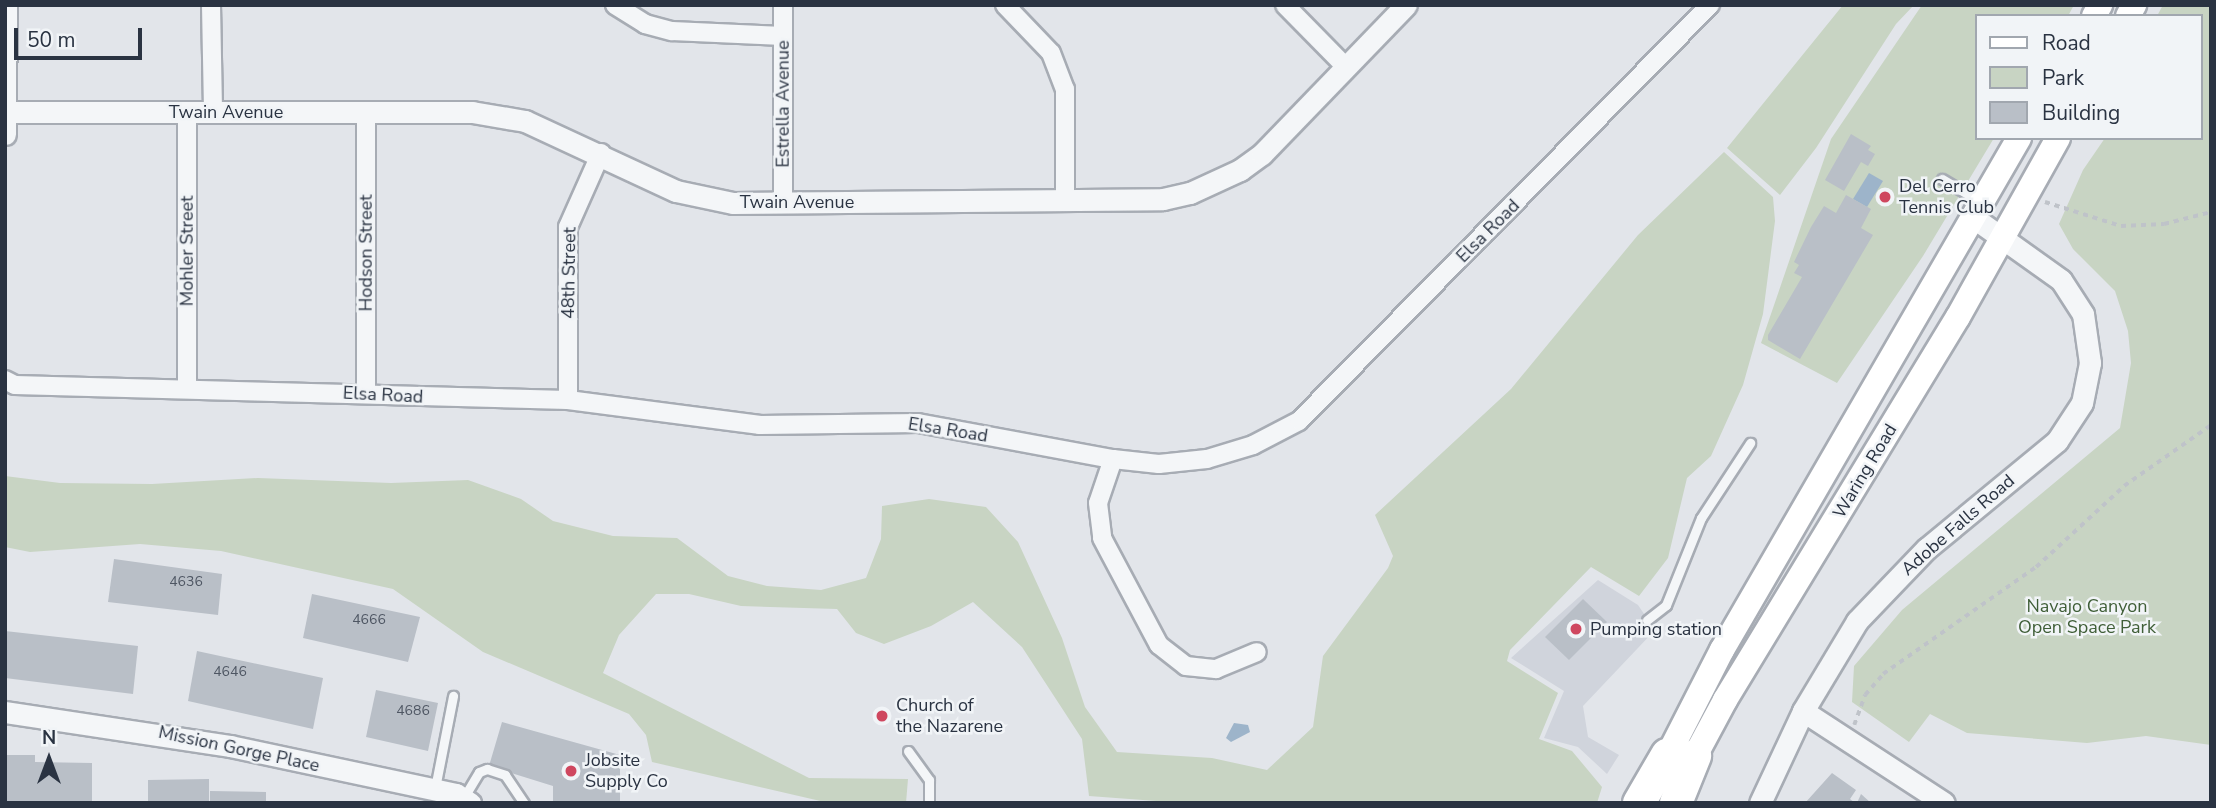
<!DOCTYPE html>
<style>
body{margin:0}
#map{position:relative;width:2216px;height:808px;overflow:hidden;background:#e2e5ea;font-family:"Nunito Sans",sans-serif}
div>[style]{position:absolute}
[style*='--x']{left:calc(var(--x)*1px);top:calc(var(--y)*1px);width:calc(var(--w)*1px);rotate:calc(var(--a)*1deg)}
.built>*{inset:0;background:#d0d4dc}
.green>*{inset:0;background:#c8d4c3}
.water>*{inset:0;background:#9db4ca}
.building>*{inset:0;background:#b9bfc7}
.path>*{height:3.5px;margin-top:-1.75px;transform-origin:0;background:repeating-linear-gradient(90deg,#bfc3c9 0 5px,transparent 0 10px)}
.roads{filter:drop-shadow(2px 0 #a7acb4) drop-shadow(-2px 0 #a7acb4) drop-shadow(0 2px #a7acb4) drop-shadow(0 -2px #a7acb4)}
.service>*{height:9px;margin:-4.5px;padding:0 4.5px;transform-origin:4.5px;border-radius:4.5px;background:#f4f6f8}
.minor>*{height:18px;margin:-9px;padding:0 9px;transform-origin:9px;border-radius:9px;background:#f4f6f8}
.tertiary>*{height:21px;margin:-10.5px;padding:0 10.5px;transform-origin:10.5px;border-radius:10.5px;background:#f4f6f8}
.secondary>*{height:24px;margin:-12px;padding:0 12px;transform-origin:12px;border-radius:12px;background:#fff}
.motorway>*{height:32px;margin:-16px;padding:0 16px;transform-origin:16px;border-radius:16px;background:#fff}
.dots>*{width:19px;height:19px;translate:-50% -50%;box-sizing:border-box;border:4px solid #f1f4f7;border-radius:50%}
span{translate:-50% -50%;white-space:nowrap;text-align:center;line-height:1.15;-webkit-text-stroke:5px #f1f4f7;paint-order:stroke}
.number-label{font-size:14px;color:#4e5663}
.number-label span{-webkit-text-stroke-width:0}
.street-label{font-size:18px;color:#2a3342}
.poi-label{font-size:18px;color:#2a3342}
.left{translate:0 -50%;text-align:left}
.park-label{font-size:18px;color:#3f5e37}
.frame{position:absolute;inset:0;border:7px solid #2a3342;pointer-events:none}
.legend{position:absolute;left:1975px;top:14px;width:228px;height:126px;box-sizing:border-box;background:#f1f4f7;border:2px solid #a1a7af;margin:0;padding:9px 12px;list-style:none;font-size:21px;color:#2a3342}
.legend li{display:flex;align-items:center;gap:14px;height:35px}
.legend b{width:35px;border:2px solid #a1a7af}
.north{position:absolute;left:14px;top:724px;width:70px;height:70px;-webkit-text-stroke:5px #f1f4f7;paint-order:stroke;rotate:0deg;font-size:19px;font-weight:700;line-height:28px;text-align:center;color:#2a3342}
.north::after{content:'';display:block;margin:auto;width:24px;height:32px;background:#2a3342;clip-path:polygon(50% 0,100% 100%,50% 72%,0 100%)}
.scale{position:absolute;left:14px;top:28px;width:128px;height:32px;box-sizing:border-box;border:4px solid #2a3342;border-top:0;padding-left:9px;font-size:21px;line-height:24px;white-space:nowrap;color:#2a3342;-webkit-text-stroke:5px #f1f4f7;paint-order:stroke}
</style>
<div id="map">
<div class="built">
<i style="clip-path:polygon(1598px 580px,1638px 605px,1655px 630px,1583px 706px,1588px 737px,1619px 755px,1607px 774px,1578px 747px,1544px 738px,1564px 691px,1511px 658px)"></i>
</div>
<div class="green">
<i style="clip-path:polygon(1843px 5px,1914px 5px,1896px 24px,1816px 148px,1780px 195px,1727px 148px)"></i>
<i style="clip-path:polygon(1922px 5px,2074px 5px,2068px 16px,1976px 16px,1976px 138px,1994px 138px,1923px 256px,1837px 383px,1761px 343px,1831px 139px)"></i>
<i style="clip-path:polygon(2163px 5px,2211px 5px,2211px 745px,2146px 736px,2087px 743px,1967px 733px,1930px 714px,1909px 742px,1852px 702px,1854px 666px,1902px 610px,2120px 428px,2131px 363px,2128px 331px,2115px 291px,2073px 249px,2059px 224px,2083px 170px,2105px 138px,2200px 138px,2200px 16px,2157px 16px)"></i>
<i style="clip-path:polygon(1724px 152px,1773px 197px,1775px 221px,1763px 314px,1743px 385px,1711px 456px,1687px 478px,1668px 558px,1639px 596px,1591px 567px,1510px 650px,1507px 661px,1558px 693px,1539px 739px,1572px 751px,1602px 787px,1597px 803px,1183px 803px,1089px 796px,1082px 739px,1022px 647px,973px 602px,931px 626px,884px 644px,856px 633px,837px 609px,741px 606px,689px 594px,656px 594px,619px 635px,603px 673px,809px 778px,908px 779px,906px 803px,829px 803px,652px 762px,646px 735px,629px 714px,483px 652px,393px 589px,221px 551px,140px 544px,30px 552px,5px 547px,5px 476px,60px 483px,152px 484px,258px 478px,391px 483px,468px 480px,521px 499px,553px 521px,613px 536px,677px 538px,728px 576px,767px 586px,821px 590px,866px 578px,881px 539px,882px 506px,929px 499px,986px 507px,1018px 542px,1062px 638px,1085px 707px,1117px 752px,1212px 758px,1267px 770px,1313px 727px,1323px 656px,1388px 568px,1393px 556px,1375px 515px,1511px 389px,1638px 235px)"></i>
</div>
<div class="water">
<i style="clip-path:polygon(1869px 173px,1883px 181px,1867px 207px,1853px 199px)"></i>
<i style="clip-path:polygon(1234px 723px,1248px 725px,1250px 732px,1231px 742px,1226px 738px)"></i>
</div>
<div class="building">
<i style="clip-path:polygon(1851px 134px,1871px 146px,1868px 150px,1875px 154px,1868px 166px,1861px 162px,1844px 191px,1825px 180px)"></i>
<i style="clip-path:polygon(1846px 195px,1871px 209px,1861px 228px,1873px 235px,1800px 359px,1768px 340px,1768px 335px,1802px 277px,1794px 273px,1799px 265px,1794px 262px,1811px 227px,1824px 206px,1836px 213px)"></i>
<i style="clip-path:polygon(114px 559px,222px 574px,218px 615px,108px 602px)"></i>
<i style="clip-path:polygon(312px 594px,420px 617px,408px 662px,303px 638px)"></i>
<i style="clip-path:polygon(1583px 599px,1607px 622px,1569px 660px,1545px 637px)"></i>
<i style="clip-path:polygon(5px 631px,138px 646px,133px 694px,5px 678px)"></i>
<i style="clip-path:polygon(197px 651px,323px 678px,313px 729px,188px 701px)"></i>
<i style="clip-path:polygon(376px 690px,438px 703px,428px 751px,366px 737px)"></i>
<i style="clip-path:polygon(502px 722px,620px 755px,620px 803px,553px 803px,553px 786px,489px 766px)"></i>
<i style="clip-path:polygon(5px 755px,35px 755px,35px 762px,92px 763px,92px 803px,5px 803px)"></i>
<i style="clip-path:polygon(1832px 773px,1856px 790px,1850px 799px,1855px 803px,1805px 803px)"></i>
<i style="clip-path:polygon(209px 779px,209px 803px,148px 803px,148px 780px)"></i>
<i style="clip-path:polygon(210px 791px,266px 792px,266px 803px,210px 803px)"></i>
<i style="clip-path:polygon(1861px 794px,1871px 803px,1857px 803px)"></i>
</div>
<div class="path">
<i style="--x:2045;--y:202;--w:80;--a:17.5"></i>
<i style="--x:2121;--y:226;--w:43;--a:-2.7"></i>
<i style="--x:2164;--y:224;--w:49;--a:-14.3"></i>
<i style="--x:1854;--y:725;--w:32;--a:-70"></i>
<i style="--x:1865;--y:695;--w:28;--a:-49"></i>
<i style="--x:1883;--y:674;--w:187;--a:-35"></i>
<i style="--x:2036;--y:567;--w:120;--a:-42.6"></i>
<i style="--x:2124;--y:486;--w:106;--a:-35"></i>
</div>
<div class="roads">
<div class="service">
<i style="--x:1942;--y:179;--w:45;--a:30.5"></i>
<i style="--x:1647;--y:620;--w:24;--a:-38"></i>
<i style="--x:1666;--y:605;--w:94;--a:-68.1"></i>
<i style="--x:1701;--y:518;--w:90;--a:-56.8"></i>
<i style="--x:908;--y:751;--w:36;--a:54"></i>
<i style="--x:929;--y:780;--w:23;--a:90"></i>
<i style="--x:435;--y:788;--w:94;--a:-78.9"></i>
<i style="--x:464;--y:797;--w:29;--a:-59"></i>
<i style="--x:479;--y:772;--w:9;--a:-21"></i>
<i style="--x:487;--y:769;--w:19;--a:18"></i>
<i style="--x:505;--y:775;--w:34;--a:56"></i>
</div>
<div class="minor">
<i style="--x:211;--y:5;--w:107;--a:88.9"></i>
<i style="--x:615;--y:5;--w:36;--a:32"></i>
<i style="--x:645;--y:24;--w:28;--a:15"></i>
<i style="--x:672;--y:31;--w:111;--a:2.6"></i>
<i style="--x:783;--y:5;--w:198;--a:90"></i>
<i style="--x:1005;--y:5;--w:66;--a:46.2"></i>
<i style="--x:1051;--y:53;--w:39;--a:69"></i>
<i style="--x:1065;--y:89;--w:112;--a:90"></i>
<i style="--x:1285;--y:5;--w:87;--a:45.5"></i>
<i style="--x:187;--y:112;--w:277;--a:90"></i>
<i style="--x:366;--y:112;--w:281;--a:90"></i>
<i style="--x:5;--y:380;--w:11;--a:27"></i>
<i style="--x:15;--y:385;--w:553;--a:1.55"></i>
<i style="--x:568;--y:400;--w:194;--a:7.4"></i>
<i style="--x:760;--y:425;--w:158;--a:-0.7"></i>
<i style="--x:918;--y:423;--w:198;--a:10.5"></i>
<i style="--x:1113;--y:459;--w:46;--a:6.2"></i>
<i style="--x:1159;--y:464;--w:48;--a:-5.9"></i>
<i style="--x:1207;--y:459;--w:48;--a:-16.9"></i>
<i style="--x:1253;--y:445;--w:52;--a:-27.6"></i>
<i style="--x:1299;--y:421;--w:585;--a:-45.35"></i>
<i style="--x:568;--y:400;--w:173;--a:-90"></i>
<i style="--x:568;--y:227;--w:81;--a:-66"></i>
<i style="--x:1113;--y:459;--w:46;--a:108.8"></i>
<i style="--x:1098;--y:503;--w:35;--a:83"></i>
<i style="--x:1102;--y:538;--w:121;--a:62"></i>
<i style="--x:1159;--y:645;--w:34;--a:38"></i>
<i style="--x:1186;--y:666;--w:30;--a:6"></i>
<i style="--x:1216;--y:669;--w:44;--a:-22.5"></i>
</div>
<div class="tertiary">
<i style="--x:5;--y:112;--w:467;--a:0"></i>
<i style="--x:472;--y:112;--w:54;--a:9.6"></i>
<i style="--x:525;--y:121;--w:166;--a:24.9"></i>
<i style="--x:676;--y:191;--w:58;--a:11.9"></i>
<i style="--x:733;--y:203;--w:430;--a:-0.5"></i>
<i style="--x:1163;--y:199;--w:28;--a:-13"></i>
<i style="--x:1190;--y:193;--w:55;--a:-24.7"></i>
<i style="--x:1240;--y:170;--w:27;--a:-36"></i>
<i style="--x:1262;--y:154;--w:207;--a:-46"></i>
<i style="--x:5;--y:134;--w:129;--a:-89.6"></i>
<i style="--x:1803;--y:711;--w:168;--a:33.1"></i>
<i style="--x:5;--y:712;--w:228;--a:8.6"></i>
<i style="--x:230;--y:746;--w:231;--a:12"></i>
<i style="--x:456;--y:794;--w:17;--a:33"></i>
<i style="--x:1760;--y:803;--w:102;--a:-64.9"></i>
<i style="--x:1803;--y:711;--w:105;--a:-59"></i>
<i style="--x:1857;--y:621;--w:100;--a:-46.2"></i>
<i style="--x:1926;--y:549;--w:170;--a:-39.5"></i>
<i style="--x:2057;--y:441;--w:45;--a:-56.7"></i>
<i style="--x:2082;--y:403;--w:41;--a:-78.7"></i>
<i style="--x:2090;--y:363;--w:49;--a:-98.1"></i>
<i style="--x:2083;--y:314;--w:40;--a:-122.9"></i>
<i style="--x:2061;--y:280;--w:107;--a:-144.5"></i>
</div>
<div class="secondary">
<i style="--x:2094;--y:16;--w:13;--a:-61"></i>
<i style="--x:2128;--y:16;--w:13;--a:-61"></i>
<i style="--x:1661;--y:769;--w:134;--a:-62.9"></i>
<i style="--x:1722;--y:650;--w:592;--a:-59.88"></i>
<i style="--x:1687;--y:771;--w:81;--a:-61.8"></i>
<i style="--x:1725;--y:700;--w:448;--a:-58.7"></i>
<i style="--x:1958;--y:317;--w:205;--a:-60.8"></i>
</div>
<div class="motorway">
<i style="--x:1639;--y:803;--w:56;--a:-59.7"></i>
<i style="--x:1676;--y:803;--w:51;--a:-68"></i>
</div>
</div>
<div class="dots">
<i style="left:1885px;top:197px;background:#cf475f"></i>
<i style="left:1576px;top:629px;background:#cf475f"></i>
<i style="left:882px;top:716px;background:#cf475f"></i>
<i style="left:571px;top:771px;background:#cf475f"></i>
</div>
<div class="number-label">
<span style="left:186px;top:582px">4636</span>
<span style="left:369px;top:620px">4666</span>
<span style="left:230px;top:672px">4646</span>
<span style="left:413px;top:711px">4686</span>
</div>
<div class="street-label">
<span style="left:783px;top:104px;rotate:-90deg">Estrella Avenue</span>
<span style="left:226px;top:112px">Twain Avenue</span>
<span style="left:797px;top:202px">Twain Avenue</span>
<span style="left:1488px;top:231px;rotate:-45deg">Elsa Road</span>
<span style="left:187px;top:251px;rotate:-90deg">Mohler Street</span>
<span style="left:366px;top:253px;rotate:-90deg">Hodson Street</span>
<span style="left:569px;top:273px;rotate:-89deg">48th Street</span>
<span style="left:383px;top:395px;rotate:3deg">Elsa Road</span>
<span style="left:948px;top:430px;rotate:9deg">Elsa Road</span>
<span style="left:1865px;top:471px;rotate:-59deg">Waring Road</span>
<span style="left:1958px;top:525px;rotate:-41deg">Adobe Falls Road</span>
<span style="left:239px;top:749px;rotate:12deg">Mission Gorge Place</span>
</div>
<div class="poi-label">
<span class="left" style="left:1899px;top:197px">Del Cerro<br>Tennis Club</span>
<span class="left" style="left:1590px;top:629px">Pumping station</span>
<span class="left" style="left:896px;top:716px">Church of<br>the Nazarene</span>
<span class="left" style="left:585px;top:771px">Jobsite<br>Supply Co</span>
</div>
<div class="park-label">
<span style="left:2087px;top:617px">Navajo Canyon<br>Open Space Park</span>
</div>
<div class="frame"></div>
<ul class="legend">
<li><b style="height:9px;background:#fff"></b>Road</li>
<li><b style="height:19px;background:#c8d4c3"></b>Park</li>
<li><b style="height:19px;background:#b9bfc7"></b>Building</li>
</ul>
<div class="north">N</div>
<div class="scale">50 m</div>
</div>
